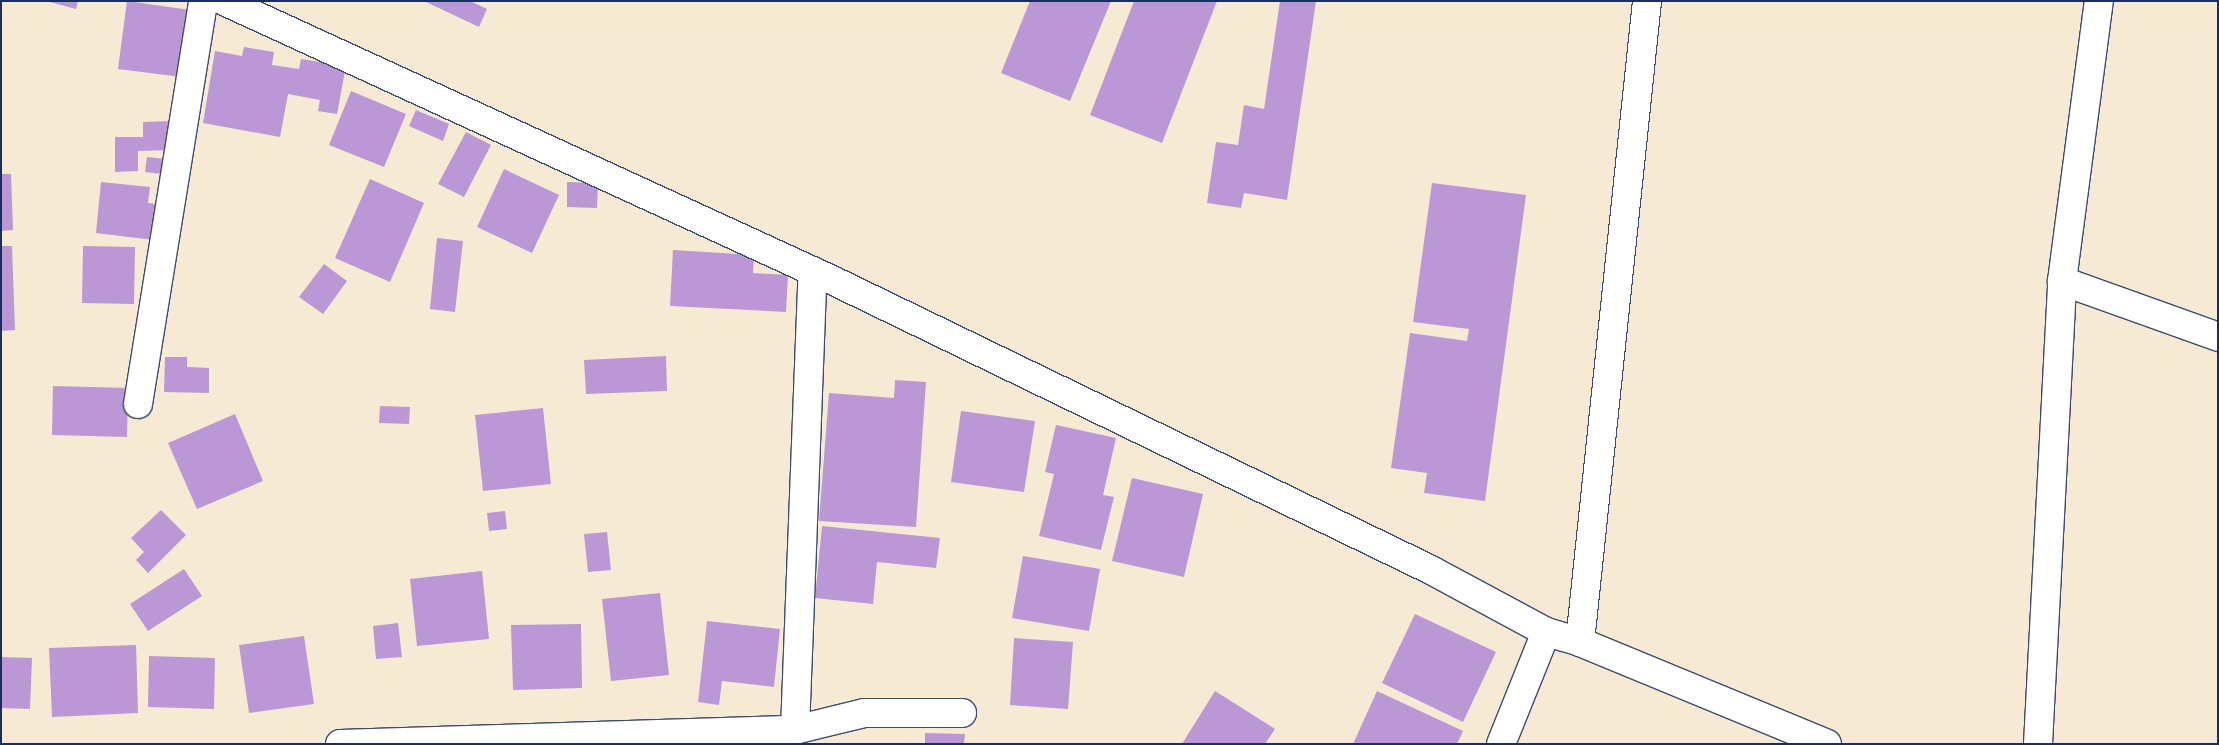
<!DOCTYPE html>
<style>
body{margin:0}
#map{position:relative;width:2219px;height:745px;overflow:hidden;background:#f6ead5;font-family:Sriracha,sans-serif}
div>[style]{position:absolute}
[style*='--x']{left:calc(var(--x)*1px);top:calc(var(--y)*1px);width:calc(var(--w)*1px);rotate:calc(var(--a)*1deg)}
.building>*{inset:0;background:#bb97d5}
.roads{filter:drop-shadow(1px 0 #3c4b70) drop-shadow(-1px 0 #3c4b70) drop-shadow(0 1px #3c4b70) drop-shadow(0 -1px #3c4b70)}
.minor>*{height:28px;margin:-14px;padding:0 14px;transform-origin:14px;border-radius:14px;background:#fff}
span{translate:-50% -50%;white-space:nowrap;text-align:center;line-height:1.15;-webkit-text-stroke:5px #fff;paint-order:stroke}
.frame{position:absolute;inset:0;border:2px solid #1b2f5e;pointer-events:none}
</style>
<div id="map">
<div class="building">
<i style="clip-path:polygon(46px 1px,78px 1px,76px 9px)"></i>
<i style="clip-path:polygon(127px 1px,190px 10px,181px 77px,118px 69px)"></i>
<i style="clip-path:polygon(424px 1px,470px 1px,487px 9px,479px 27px)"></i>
<i style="clip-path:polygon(1030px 1px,1111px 1px,1070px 101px,1001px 73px)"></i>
<i style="clip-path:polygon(1134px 1px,1217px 1px,1162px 143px,1090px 115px)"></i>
<i style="clip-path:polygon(1280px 1px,1316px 1px,1287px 200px,1244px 193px,1241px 208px,1207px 203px,1216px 142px,1238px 145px,1244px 105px,1264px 109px)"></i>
<i style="clip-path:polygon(244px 47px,274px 52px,272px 65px,299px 69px,301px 59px,346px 66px,337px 114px,318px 111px,320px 100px,288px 94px,280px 137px,203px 123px,215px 51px,242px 56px)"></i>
<i style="clip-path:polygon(351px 91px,406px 114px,384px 167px,329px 145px)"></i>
<i style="clip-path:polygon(416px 110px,449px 124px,443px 141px,409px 126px)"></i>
<i style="clip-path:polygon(171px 121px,172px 150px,138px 151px,138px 171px,115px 172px,115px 137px,143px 137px,143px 122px)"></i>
<i style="clip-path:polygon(466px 132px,491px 145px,464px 197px,438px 184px)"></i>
<i style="clip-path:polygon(147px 157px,173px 160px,171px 175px,145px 172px)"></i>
<i style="clip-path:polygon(504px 169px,559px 195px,532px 253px,477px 227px)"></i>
<i style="clip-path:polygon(1px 174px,11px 174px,13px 230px,1px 231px)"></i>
<i style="clip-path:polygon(370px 179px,424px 203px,390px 282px,335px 258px)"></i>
<i style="clip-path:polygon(101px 182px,150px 187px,148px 203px,166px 205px,162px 241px,96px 233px)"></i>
<i style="clip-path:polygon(567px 182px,598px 183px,597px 208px,567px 207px)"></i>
<i style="clip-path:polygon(1432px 183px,1526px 195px,1485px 501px,1424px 493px,1427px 473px,1391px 468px,1410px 333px,1467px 341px,1469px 329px,1413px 322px)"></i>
<i style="clip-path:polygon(437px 238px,463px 241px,455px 312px,430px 309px)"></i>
<i style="clip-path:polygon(1px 246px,12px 246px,15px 330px,1px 331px)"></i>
<i style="clip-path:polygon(83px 246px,135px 247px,134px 304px,82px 303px)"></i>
<i style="clip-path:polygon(673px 250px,754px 255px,753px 273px,788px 275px,786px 312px,670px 306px)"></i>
<i style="clip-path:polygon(324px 264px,347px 281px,323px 314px,299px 297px)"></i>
<i style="clip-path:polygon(666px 356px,667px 391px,586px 394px,584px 360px)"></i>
<i style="clip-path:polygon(165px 357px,187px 357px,187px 367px,209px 368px,209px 393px,164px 392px)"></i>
<i style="clip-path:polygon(895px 380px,926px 382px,916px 527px,819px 521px,829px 393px,894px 398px)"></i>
<i style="clip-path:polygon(53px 386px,128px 388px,127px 437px,52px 435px)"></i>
<i style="clip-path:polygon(380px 406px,410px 407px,409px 424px,379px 423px)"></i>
<i style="clip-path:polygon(543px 408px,551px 484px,483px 491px,475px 415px)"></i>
<i style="clip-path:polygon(961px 411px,1035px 421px,1024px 492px,951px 482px)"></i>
<i style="clip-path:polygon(235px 414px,263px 481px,197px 509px,168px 443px)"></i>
<i style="clip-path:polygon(1056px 425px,1116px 438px,1103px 495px,1114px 497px,1101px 550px,1039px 536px,1054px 474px,1045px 472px)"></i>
<i style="clip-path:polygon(1132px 478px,1203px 494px,1184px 577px,1112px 561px)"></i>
<i style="clip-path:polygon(161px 510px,186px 535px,148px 573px,136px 560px,144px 552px,131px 538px)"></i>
<i style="clip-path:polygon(505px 511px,507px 529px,489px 531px,487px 513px)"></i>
<i style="clip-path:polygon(822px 526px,940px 538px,936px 568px,877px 562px,873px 604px,815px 598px)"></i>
<i style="clip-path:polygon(607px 532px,611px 570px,588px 572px,584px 534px)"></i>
<i style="clip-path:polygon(1023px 556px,1100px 569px,1089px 631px,1012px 618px)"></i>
<i style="clip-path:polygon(184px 569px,202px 596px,148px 631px,130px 604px)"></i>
<i style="clip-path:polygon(482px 571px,489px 639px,417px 646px,410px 579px)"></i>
<i style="clip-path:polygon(660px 593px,669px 675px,611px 681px,602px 599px)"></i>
<i style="clip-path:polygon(1415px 614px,1496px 652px,1463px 722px,1382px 683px)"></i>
<i style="clip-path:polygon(707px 621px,780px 629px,774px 687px,722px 681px,719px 705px,698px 702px)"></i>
<i style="clip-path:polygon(398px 623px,402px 657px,376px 659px,373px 626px)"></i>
<i style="clip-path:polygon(581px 624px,582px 688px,513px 690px,511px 625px)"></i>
<i style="clip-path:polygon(304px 636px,314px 704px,249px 713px,239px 645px)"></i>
<i style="clip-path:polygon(1014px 638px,1073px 642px,1068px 709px,1010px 705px)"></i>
<i style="clip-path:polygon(136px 645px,138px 713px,52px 717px,49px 648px)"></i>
<i style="clip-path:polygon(149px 656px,215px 658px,214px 709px,148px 707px)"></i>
<i style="clip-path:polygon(1px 657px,32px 658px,30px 709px,1px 708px)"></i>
<i style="clip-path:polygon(1215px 691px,1275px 729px,1265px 744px,1182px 744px)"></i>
<i style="clip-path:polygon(1377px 691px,1463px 731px,1457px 744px,1353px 744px)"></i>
<i style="clip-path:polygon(925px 733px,965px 734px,964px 744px,925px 744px)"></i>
</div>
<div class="roads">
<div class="minor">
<i style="--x:224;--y:1;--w:669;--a:24.65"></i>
<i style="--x:832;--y:280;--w:666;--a:25.83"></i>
<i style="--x:1431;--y:570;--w:131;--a:28.3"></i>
<i style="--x:1546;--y:632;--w:35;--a:16"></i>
<i style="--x:1580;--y:642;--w:267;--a:22.4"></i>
<i style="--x:2062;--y:281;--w:166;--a:19.7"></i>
<i style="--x:138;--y:404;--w:408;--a:-80.8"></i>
<i style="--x:1580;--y:642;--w:644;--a:-84.03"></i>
<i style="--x:795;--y:730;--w:459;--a:-87.8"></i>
<i style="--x:340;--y:744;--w:455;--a:-1.8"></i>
<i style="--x:795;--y:730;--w:71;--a:-13.8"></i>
<i style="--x:864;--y:713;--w:98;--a:0"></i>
<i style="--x:1501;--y:744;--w:121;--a:-68.1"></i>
<i style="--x:2038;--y:744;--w:464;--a:-87"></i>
<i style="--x:2062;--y:281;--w:282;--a:-82.5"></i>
</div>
</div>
<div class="frame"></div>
</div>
